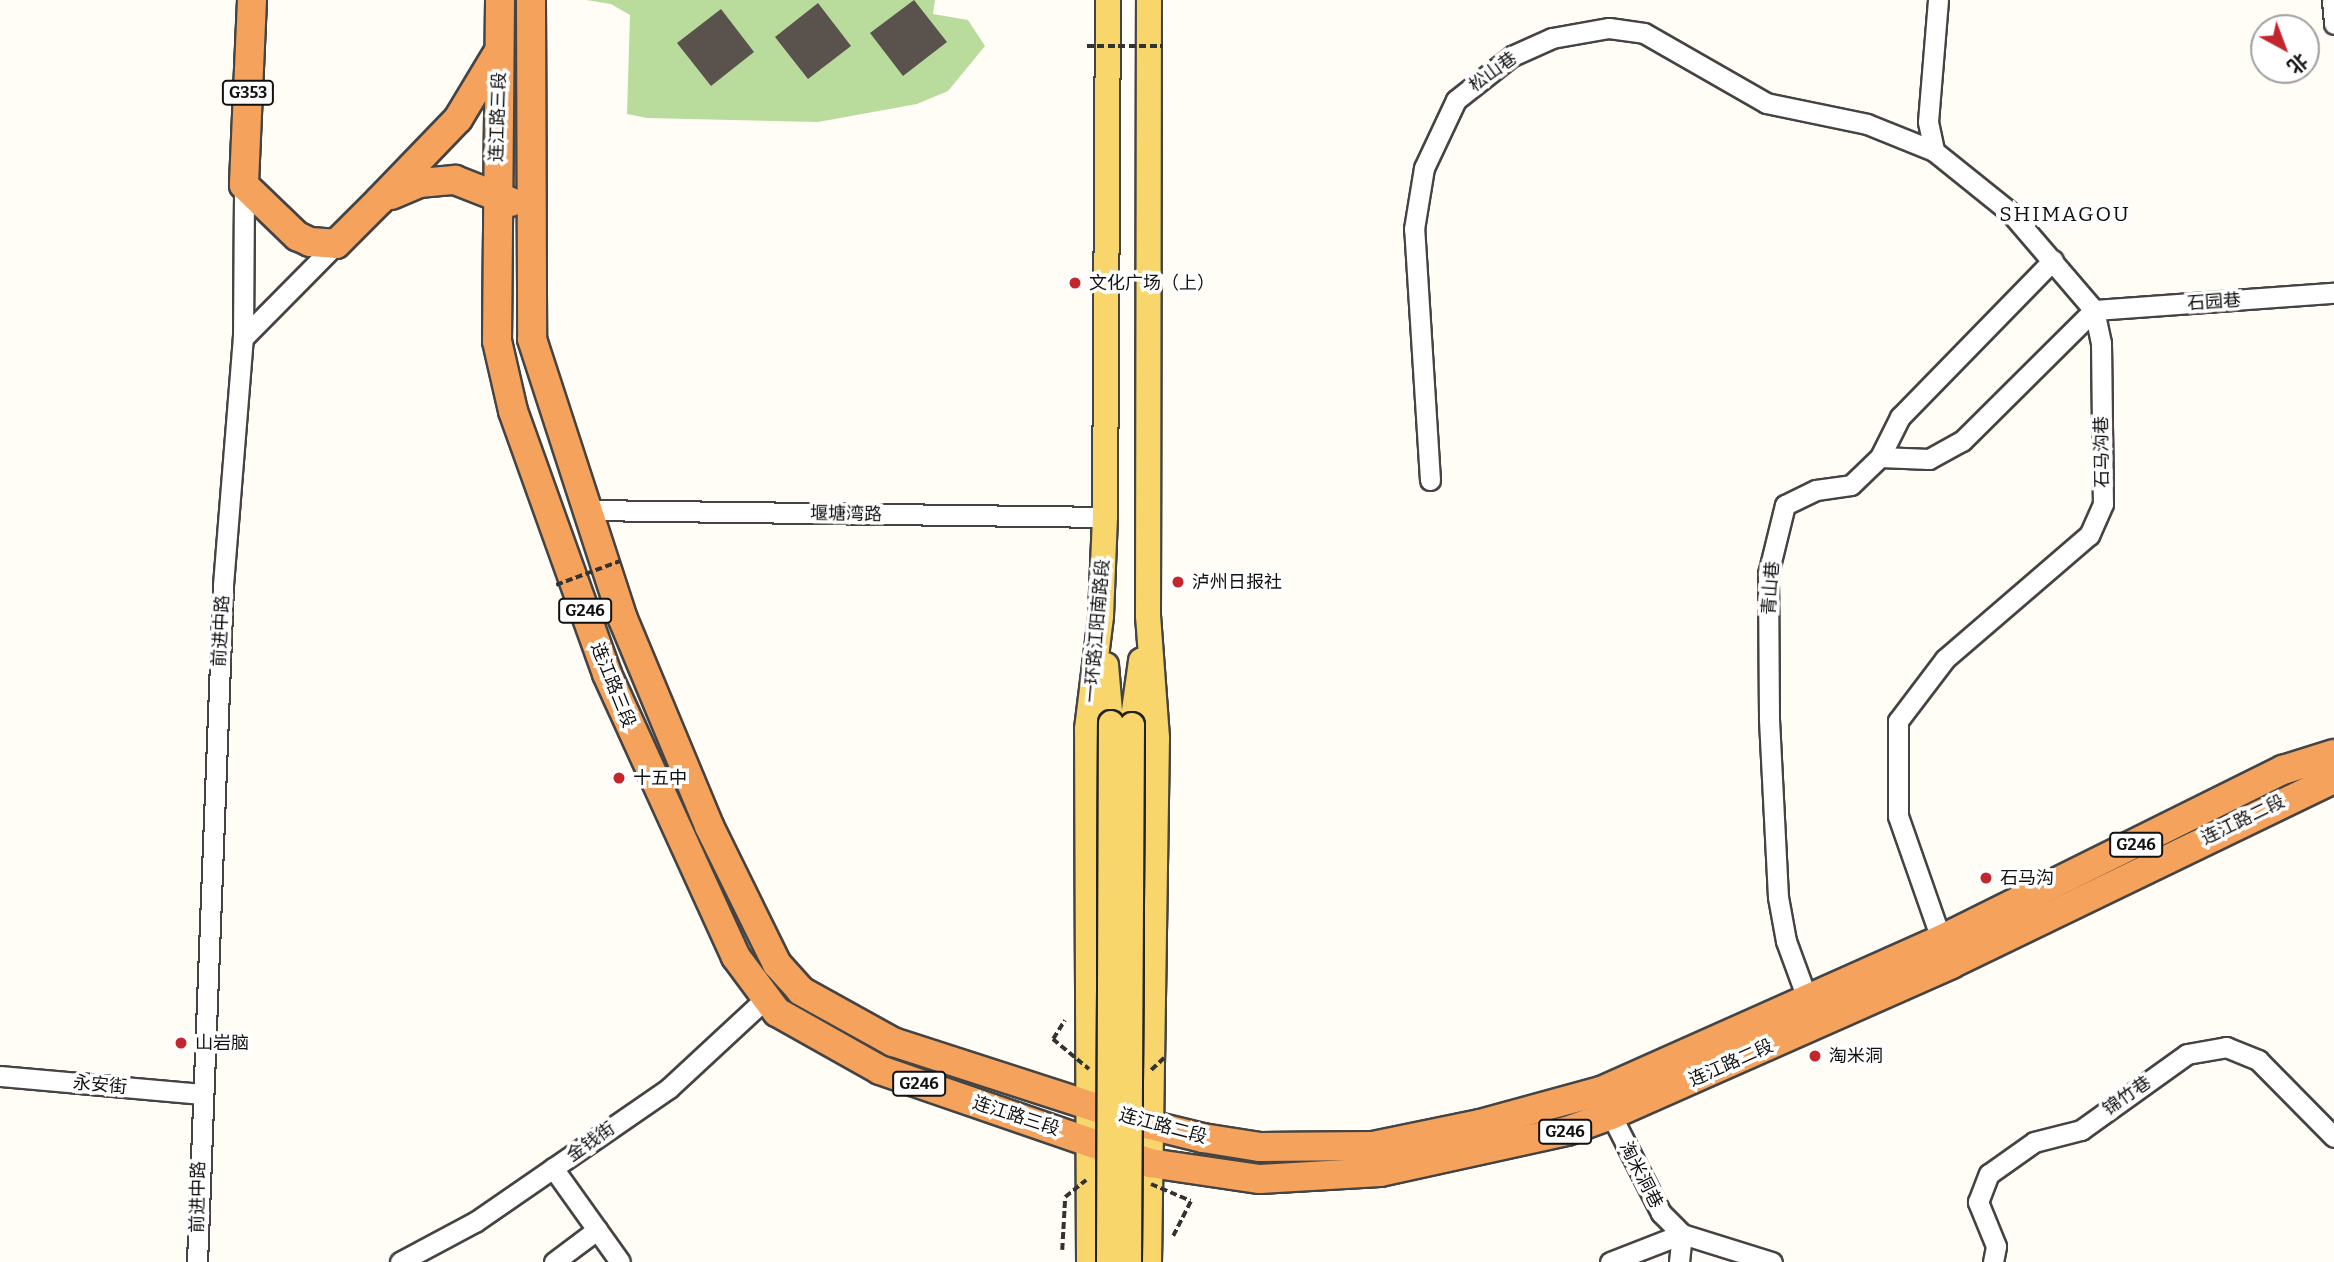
<!DOCTYPE html>
<meta charset="utf-8">
<style>
body{margin:0}
#map{position:relative;width:2334px;height:1262px;overflow:hidden;background:#fffdf5;font-family:Bitter,"Noto Sans SC",serif}
div>[style]{position:absolute}
[style*='--x']{left:calc(var(--x)*1px);top:calc(var(--y)*1px);width:calc(var(--w)*1px);rotate:calc(var(--a)*1deg)}
.forest>*{inset:0;background:#b9dc9c}
.building>*{inset:0;background:#5a524d}
.path>*{height:3.5px;margin-top:-1.75px;transform-origin:0;background:repeating-linear-gradient(90deg,#333 0 7px,transparent 0 10.5px)}
.roads{filter:drop-shadow(2px 0 #444) drop-shadow(-2px 0 #444) drop-shadow(0 2px #444) drop-shadow(0 -2px #444)}
.minor>*{height:19px;margin:-9.5px;padding:0 9.5px;transform-origin:9.5px;border-radius:9.5px;background:#fff}
.major>*{height:24px;margin:-12px;padding:0 12px;transform-origin:12px;border-radius:12px;background:#f9d66b}
.highway>*{height:28px;margin:-14px;padding:0 14px;transform-origin:14px;border-radius:14px;background:#f5a25d}
.path-bridge>*{height:3.5px;margin-top:-1.75px;transform-origin:0;background:repeating-linear-gradient(90deg,#333 0 7px,transparent 0 10.5px)}
.bridges{filter:drop-shadow(2px 0 #222) drop-shadow(-2px 0 #222) drop-shadow(0 2px #222) drop-shadow(0 -2px #222)}
.major-bridge>*{height:24px;margin:-12px;padding:0 12px;transform-origin:12px;border-radius:12px;background:#f9d66b}
.dots>*{width:19px;height:19px;translate:-50% -50%;box-sizing:border-box;border:4px solid #fff;border-radius:50%}
span{translate:-50% -50%;white-space:nowrap;text-align:center;line-height:1.15;-webkit-text-stroke:7px #fff;paint-order:stroke}
.shield-label span{padding:2px 5px;background:#fff;border:2px solid;border-radius:5px;-webkit-text-stroke-width:0}
.shield-label{font-size:16px;color:#111;font-weight:700}
.street-label{font-size:18px;color:#111}
.poi-label{font-size:18px;color:#111}
.left{translate:0 -50%;text-align:left}
.quarter-label{font-size:21px;color:#111;letter-spacing:2px}
.north{position:absolute;left:2250px;top:14px;width:70px;height:70px;box-sizing:border-box;background:#fff;border:2px solid #a0a0a0;border-radius:50%;rotate:139deg;font-size:19px;font-weight:700;line-height:28px;text-align:center;color:#111}
.north::after{content:'';display:block;margin:auto;width:24px;height:32px;background:#c4262e;clip-path:polygon(50% 0,100% 100%,50% 72%,0 100%)}
</style>
<div id="map">
<div class="forest">
<i style="clip-path:polygon(586px 0,935px 0,933px 14px,968px 20px,985px 46px,948px 91px,917px 104px,818px 122px,647px 118px,627px 114px,630px 15px,611px 4px)"></i>
</div>
<div class="building">
<i style="clip-path:polygon(914px 0,947px 42px,903px 76px,870px 33px)"></i>
<i style="clip-path:polygon(818px 3px,851px 46px,808px 79px,775px 37px)"></i>
<i style="clip-path:polygon(721px 9px,754px 52px,711px 86px,677px 43px)"></i>
</div>
<div class="path">
<i style="--x:1053;--y:1039;--w:22;--a:-58"></i>
<i style="--x:1173;--y:1236;--w:39;--a:-63"></i>
<i style="--x:1062;--y:1250;--w:53;--a:-86.8"></i>
</div>
<div class="roads">
<div class="minor">
<i style="--x:1938;--y:0;--w:122;--a:94.7"></i>
<i style="--x:1928;--y:122;--w:30;--a:78"></i>
<i style="--x:1934;--y:151;--w:97;--a:38.8"></i>
<i style="--x:2010;--y:212;--w:129;--a:49.4"></i>
<i style="--x:2094;--y:310;--w:34;--a:78"></i>
<i style="--x:2101;--y:343;--w:161;--a:89.3"></i>
<i style="--x:2103;--y:504;--w:34;--a:114"></i>
<i style="--x:2089;--y:535;--w:190;--a:139.3"></i>
<i style="--x:1945;--y:659;--w:78;--a:127.2"></i>
<i style="--x:1898;--y:721;--w:95;--a:90"></i>
<i style="--x:1898;--y:816;--w:142;--a:70.7"></i>
<i style="--x:2332;--y:0;--w:24;--a:85"></i>
<i style="--x:243;--y:338;--w:132;--a:-45.3"></i>
<i style="--x:1880;--y:457;--w:49;--a:2.3"></i>
<i style="--x:1929;--y:459;--w:38;--a:-29"></i>
<i style="--x:1962;--y:441;--w:186;--a:-44.8"></i>
<i style="--x:2094;--y:310;--w:241;--a:-4.1"></i>
<i style="--x:1430;--y:480;--w:252;--a:-93.6"></i>
<i style="--x:1414;--y:229;--w:62;--a:-80.7"></i>
<i style="--x:1424;--y:168;--w:75;--a:-64.8"></i>
<i style="--x:1456;--y:100;--w:71;--a:-38.2"></i>
<i style="--x:1512;--y:56;--w:44;--a:-24.2"></i>
<i style="--x:1552;--y:38;--w:58;--a:-10"></i>
<i style="--x:1609;--y:28;--w:35;--a:8"></i>
<i style="--x:1644;--y:33;--w:141;--a:29.8"></i>
<i style="--x:1766;--y:103;--w:103;--a:11.7"></i>
<i style="--x:1867;--y:124;--w:72;--a:21.9"></i>
<i style="--x:587;--y:510;--w:518;--a:0.77"></i>
<i style="--x:1808;--y:1001;--w:64;--a:-110.1"></i>
<i style="--x:1786;--y:941;--w:45;--a:-100.3"></i>
<i style="--x:1778;--y:897;--w:180;--a:-92.9"></i>
<i style="--x:1769;--y:717;--w:143;--a:-90.4"></i>
<i style="--x:1768;--y:574;--w:71;--a:-76.2"></i>
<i style="--x:1785;--y:505;--w:34;--a:-26"></i>
<i style="--x:1816;--y:490;--w:35;--a:-8"></i>
<i style="--x:1851;--y:485;--w:40;--a:-44"></i>
<i style="--x:1880;--y:457;--w:45;--a:-63.4"></i>
<i style="--x:1900;--y:417;--w:219;--a:-45.7"></i>
<i style="--x:0;--y:1076;--w:202;--a:5.1"></i>
<i style="--x:553;--y:1168;--w:115;--a:54.5"></i>
<i style="--x:197;--y:1262;--w:677;--a:-87.8"></i>
<i style="--x:223;--y:585;--w:248;--a:-85.4"></i>
<i style="--x:243;--y:338;--w:153;--a:-89.6"></i>
<i style="--x:400;--y:1262;--w:85;--a:-28.1"></i>
<i style="--x:475;--y:1222;--w:236;--a:-34.6"></i>
<i style="--x:669;--y:1088;--w:131;--a:-42.8"></i>
<i style="--x:554;--y:1262;--w:54;--a:-36.7"></i>
<i style="--x:1610;--y:1262;--w:77;--a:-21.3"></i>
<i style="--x:1682;--y:1234;--w:30;--a:-135"></i>
<i style="--x:1661;--y:1213;--w:110;--a:-117"></i>
<i style="--x:1679;--y:1262;--w:28;--a:-84"></i>
<i style="--x:1682;--y:1234;--w:94;--a:17.3"></i>
<i style="--x:1993;--y:1262;--w:16;--a:-79"></i>
<i style="--x:1996;--y:1246;--w:48;--a:-112.2"></i>
<i style="--x:1978;--y:1202;--w:30;--a:-69"></i>
<i style="--x:1989;--y:1174;--w:55;--a:-35.4"></i>
<i style="--x:2034;--y:1142;--w:49;--a:-14.3"></i>
<i style="--x:2081;--y:1130;--w:130;--a:-35.6"></i>
<i style="--x:2187;--y:1054;--w:40;--a:-10"></i>
<i style="--x:2226;--y:1047;--w:35;--a:22"></i>
<i style="--x:2258;--y:1060;--w:108;--a:45.4"></i>
</div>
<div class="major">
<i style="--x:1106;--y:665;--w:58;--a:85.1"></i>
<i style="--x:1132;--y:725;--w:65;--a:-82"></i>
<i style="--x:1089;--y:1262;--w:533;--a:-90.21"></i>
<i style="--x:1087;--y:729;--w:114;--a:-82.9"></i>
<i style="--x:1101;--y:616;--w:99;--a:-87.7"></i>
<i style="--x:1105;--y:517;--w:517;--a:-89.67"></i>
<i style="--x:1149;--y:1262;--w:524;--a:-89.13"></i>
<i style="--x:1157;--y:738;--w:122;--a:-94.2"></i>
<i style="--x:1148;--y:616;--w:616;--a:-89.91"></i>
</div>
<div class="highway">
<i style="--x:252;--y:0;--w:185;--a:92.5"></i>
<i style="--x:244;--y:185;--w:74;--a:43.9"></i>
<i style="--x:297;--y:236;--w:14;--a:25"></i>
<i style="--x:310;--y:242;--w:26;--a:4"></i>
<i style="--x:336;--y:244;--w:61;--a:-45"></i>
<i style="--x:379;--y:201;--w:114;--a:-46.1"></i>
<i style="--x:458;--y:119;--w:79;--a:-58.9"></i>
<i style="--x:500;--y:0;--w:341;--a:90.5"></i>
<i style="--x:497;--y:341;--w:72;--a:77.1"></i>
<i style="--x:513;--y:411;--w:279;--a:70.3"></i>
<i style="--x:607;--y:674;--w:311;--a:65.5"></i>
<i style="--x:736;--y:957;--w:69;--a:53.3"></i>
<i style="--x:777;--y:1012;--w:118;--a:29.4"></i>
<i style="--x:880;--y:1070;--w:286;--a:19"></i>
<i style="--x:1150;--y:1163;--w:111;--a:8.3"></i>
<i style="--x:1260;--y:1179;--w:120;--a:-3.3"></i>
<i style="--x:1380;--y:1172;--w:191;--a:-12.4"></i>
<i style="--x:1567;--y:1131;--w:47;--a:-20"></i>
<i style="--x:1611;--y:1115;--w:372;--a:-23.9"></i>
<i style="--x:1951;--y:964;--w:425;--a:-25.8"></i>
<i style="--x:531;--y:0;--w:339;--a:89.8"></i>
<i style="--x:532;--y:339;--w:294;--a:72"></i>
<i style="--x:623;--y:619;--w:224;--a:67.4"></i>
<i style="--x:709;--y:826;--w:154;--a:63.8"></i>
<i style="--x:777;--y:964;--w:36;--a:48"></i>
<i style="--x:801;--y:991;--w:105;--a:29"></i>
<i style="--x:893;--y:1042;--w:270;--a:17.9"></i>
<i style="--x:1150;--y:1125;--w:55;--a:13.8"></i>
<i style="--x:1203;--y:1138;--w:58;--a:9"></i>
<i style="--x:1260;--y:1147;--w:113;--a:-0.5"></i>
<i style="--x:1373;--y:1146;--w:109;--a:-11.6"></i>
<i style="--x:1480;--y:1124;--w:125;--a:-15.3"></i>
<i style="--x:1601;--y:1091;--w:371;--a:-24"></i>
<i style="--x:1940;--y:940;--w:383;--a:-26.4"></i>
<i style="--x:2283;--y:770;--w:53;--a:-17.4"></i>
<i style="--x:391;--y:195;--w:30;--a:-23"></i>
<i style="--x:419;--y:183;--w:36;--a:-5"></i>
<i style="--x:455;--y:180;--w:60;--a:21.4"></i>
</div>
</div>
<div class="path-bridge">
<i style="--x:1087;--y:46;--w:76;--a:0"></i>
<i style="--x:556;--y:585;--w:68;--a:-20.6"></i>
<i style="--x:1053;--y:1039;--w:47;--a:39.8"></i>
<i style="--x:1151;--y:1070;--w:19;--a:-43"></i>
<i style="--x:1151;--y:1184;--w:43;--a:23"></i>
<i style="--x:1065;--y:1197;--w:27;--a:-39"></i>
</div>
<div class="bridges">
<div class="major-bridge">
<i style="--x:1109;--y:1262;--w:539;--a:-89.79"></i>
<i style="--x:1129;--y:1262;--w:537;--a:-89.68"></i>
</div>
</div>
<div class="dots">
<i style="left:1075px;top:283px;background:#c4262e"></i>
<i style="left:1178px;top:582px;background:#c4262e"></i>
<i style="left:619px;top:778px;background:#c4262e"></i>
<i style="left:1986px;top:878px;background:#c4262e"></i>
<i style="left:181px;top:1043px;background:#c4262e"></i>
<i style="left:1815px;top:1056px;background:#c4262e"></i>
</div>
<div class="shield-label">
<span style="left:248px;top:93px">G353</span>
<span style="left:585px;top:611px">G246</span>
<span style="left:2136px;top:845px">G246</span>
<span style="left:919px;top:1084px">G246</span>
<span style="left:1565px;top:1132px">G246</span>
</div>
<div class="street-label">
<span style="left:1493px;top:72px;rotate:-36deg">松山巷</span>
<span style="left:498px;top:117px;rotate:-88deg">连江路三段</span>
<span style="left:2214px;top:302px;rotate:-4deg">石园巷</span>
<span style="left:2102px;top:452px;rotate:-91deg">石马沟巷</span>
<span style="left:846px;top:514px;rotate:1deg">堰塘湾路</span>
<span style="left:1771px;top:588px;rotate:-86deg">青山巷</span>
<span style="left:221px;top:631px;rotate:-87deg">前进中路</span>
<span style="left:1097px;top:631px;rotate:-85deg">一环路江阳南路段</span>
<span style="left:613px;top:685px;rotate:68deg">连江路三段</span>
<span style="left:2243px;top:820px;rotate:-26deg">连江路二段</span>
<span style="left:1731px;top:1063px;rotate:-24deg">连江路二段</span>
<span style="left:100px;top:1085px;rotate:5deg">永安街</span>
<span style="left:2127px;top:1096px;rotate:-35deg">锦竹巷</span>
<span style="left:1016px;top:1116px;rotate:18deg">连江路三段</span>
<span style="left:1163px;top:1126px;rotate:15deg">连江路二段</span>
<span style="left:591px;top:1142px;rotate:-35deg">金钱街</span>
<span style="left:1641px;top:1175px;rotate:63deg">淘米洞巷</span>
<span style="left:198px;top:1197px;rotate:-89deg">前进中路</span>
</div>
<div class="poi-label">
<span class="left" style="left:1089px;top:283px">文化广场（上）</span>
<span class="left" style="left:1192px;top:582px">泸州日报社</span>
<span class="left" style="left:633px;top:778px">十五中</span>
<span class="left" style="left:2000px;top:878px">石马沟</span>
<span class="left" style="left:195px;top:1043px">山岩脑</span>
<span class="left" style="left:1829px;top:1056px">淘米洞</span>
</div>
<div class="quarter-label">
<span style="left:2065px;top:214px">SHIMAGOU</span>
</div>
<div class="north">北</div>
</div>
